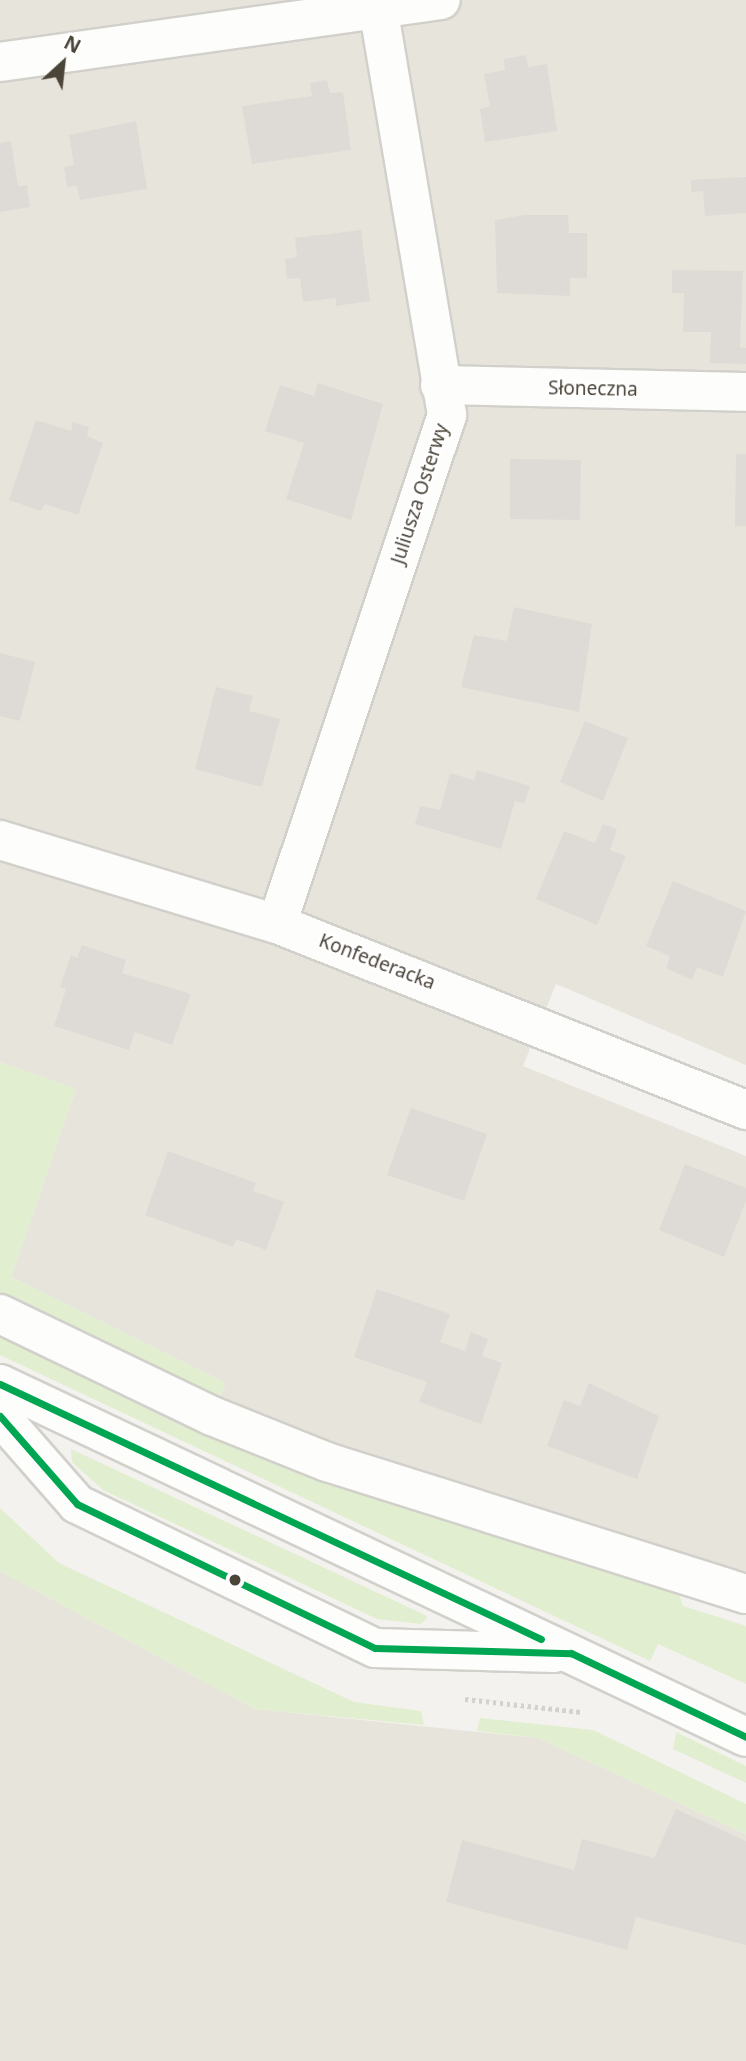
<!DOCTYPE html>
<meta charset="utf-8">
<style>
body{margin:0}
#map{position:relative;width:746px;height:2061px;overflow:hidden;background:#f4f2ee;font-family:"Noto Sans",sans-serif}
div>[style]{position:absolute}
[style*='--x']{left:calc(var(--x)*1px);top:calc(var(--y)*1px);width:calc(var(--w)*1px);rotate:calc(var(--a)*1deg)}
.residential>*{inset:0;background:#e7e4dc}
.green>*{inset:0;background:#e1eecf}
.building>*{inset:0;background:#dedbd6}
.path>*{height:4.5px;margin-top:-2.25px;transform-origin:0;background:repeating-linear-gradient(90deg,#d3d2cc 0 3.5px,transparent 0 7px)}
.roads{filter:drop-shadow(2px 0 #d2d0cb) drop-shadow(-2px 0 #d2d0cb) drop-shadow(0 2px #d2d0cb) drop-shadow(0 -2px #d2d0cb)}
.minor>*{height:38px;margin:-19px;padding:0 19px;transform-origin:19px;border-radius:19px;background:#fdfdfc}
.bus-1>*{height:7px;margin:-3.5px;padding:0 3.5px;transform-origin:3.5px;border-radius:3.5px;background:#00a651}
.dots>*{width:19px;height:19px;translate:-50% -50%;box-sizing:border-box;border:4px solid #fff;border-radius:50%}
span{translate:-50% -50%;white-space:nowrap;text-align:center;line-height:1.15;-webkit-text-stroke:5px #fff;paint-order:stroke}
.street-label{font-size:19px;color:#4b4439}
.north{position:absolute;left:28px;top:28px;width:70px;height:70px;-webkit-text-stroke:5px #fff;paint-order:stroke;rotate:27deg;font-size:19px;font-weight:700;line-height:28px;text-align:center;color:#4b4439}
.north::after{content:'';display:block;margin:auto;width:24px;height:32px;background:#4b4439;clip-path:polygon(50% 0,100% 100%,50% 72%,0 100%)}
</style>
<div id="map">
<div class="residential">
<i style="clip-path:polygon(0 0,746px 0,746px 1065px,556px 984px,523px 1066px,746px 1156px,746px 1572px,296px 1436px,218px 1400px,226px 1383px,11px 1277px,76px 1089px,0 1062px)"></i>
<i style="clip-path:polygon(0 1571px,255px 1709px,538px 1738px,746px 1834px,746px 2061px,0 2061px)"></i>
</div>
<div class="green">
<i style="clip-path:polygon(0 1062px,76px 1089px,11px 1277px,226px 1383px,218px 1400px,0 1295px)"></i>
<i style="clip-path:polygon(0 1333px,303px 1474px,678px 1590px,683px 1606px,746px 1626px,746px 1684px,658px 1644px,650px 1661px,0 1355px)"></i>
<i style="clip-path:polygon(71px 1449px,427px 1616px,427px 1618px,421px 1624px,377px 1619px,103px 1490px,72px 1462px)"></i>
<i style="clip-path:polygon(0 1508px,59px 1563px,354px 1702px,421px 1711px,424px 1725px,255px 1709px,0 1571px)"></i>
<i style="clip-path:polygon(480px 1718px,593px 1730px,746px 1804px,746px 1834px,538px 1738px,477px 1731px)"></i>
<i style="clip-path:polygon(676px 1732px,746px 1766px,746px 1783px,673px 1749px)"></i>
</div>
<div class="building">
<i style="clip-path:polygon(526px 55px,528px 67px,547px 64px,557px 131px,485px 142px,480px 109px,490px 106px,484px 74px,505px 70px,504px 59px)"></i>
<i style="clip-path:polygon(327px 80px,330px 93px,343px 92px,351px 150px,252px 164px,242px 106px,312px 96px,310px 83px)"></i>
<i style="clip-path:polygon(136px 121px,147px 189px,80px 200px,77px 186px,67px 187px,64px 167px,74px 165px,69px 135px)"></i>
<i style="clip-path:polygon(11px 141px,18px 186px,27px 185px,30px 207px,0 212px,0 143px)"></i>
<i style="clip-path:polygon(746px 177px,746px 213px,705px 216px,703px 191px,691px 192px,691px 180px)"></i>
<i style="clip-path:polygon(525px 215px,568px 215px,569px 233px,587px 233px,587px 278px,570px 278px,570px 296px,497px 293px,495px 220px)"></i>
<i style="clip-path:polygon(361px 230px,370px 301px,336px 306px,336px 298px,303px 302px,300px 278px,287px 279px,285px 259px,297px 257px,295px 238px)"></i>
<i style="clip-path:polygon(672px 270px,743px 271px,740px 347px,746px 348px,746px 364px,710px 363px,711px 332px,683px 332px,684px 293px,672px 293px)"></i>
<i style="clip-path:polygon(318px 383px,383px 404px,351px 520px,286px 499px,304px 443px,265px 431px,280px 385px,314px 396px)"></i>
<i style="clip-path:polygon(36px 420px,71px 431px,73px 422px,89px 427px,87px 436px,103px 443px,78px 515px,45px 504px,41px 511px,9px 500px)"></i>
<i style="clip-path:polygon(736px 454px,746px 454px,746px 526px,735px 526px)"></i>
<i style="clip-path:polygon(510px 459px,581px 460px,580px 520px,510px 519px)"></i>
<i style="clip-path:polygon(514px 607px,592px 624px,579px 712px,461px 687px,474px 635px,507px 641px)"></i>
<i style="clip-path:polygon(0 653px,35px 662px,20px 721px,0 716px)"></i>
<i style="clip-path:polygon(216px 687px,253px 696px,249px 711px,280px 719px,262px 787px,195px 769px)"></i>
<i style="clip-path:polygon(585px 721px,628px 738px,603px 801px,560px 782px)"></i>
<i style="clip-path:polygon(477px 770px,530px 786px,524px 804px,515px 801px,501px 849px,415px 824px,420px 806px,440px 810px,450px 773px,474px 780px)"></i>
<i style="clip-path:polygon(603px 824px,617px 829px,610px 850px,626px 856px,597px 925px,536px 899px,564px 831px,595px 843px)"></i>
<i style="clip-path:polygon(673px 881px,746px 911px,723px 977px,697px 967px,692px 980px,666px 968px,670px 956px,646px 946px)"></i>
<i style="clip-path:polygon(82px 945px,126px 960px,122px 973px,191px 994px,172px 1045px,135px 1032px,129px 1050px,54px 1026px,66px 989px,60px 987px,71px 955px,77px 958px)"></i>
<i style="clip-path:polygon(411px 1108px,487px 1134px,464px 1201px,387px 1175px)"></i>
<i style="clip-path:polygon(168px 1151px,256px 1183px,253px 1191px,284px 1202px,266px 1250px,236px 1239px,233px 1247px,145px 1215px)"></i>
<i style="clip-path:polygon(685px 1164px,746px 1188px,746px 1201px,724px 1257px,659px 1230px)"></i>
<i style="clip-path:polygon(377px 1289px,450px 1314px,440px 1342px,465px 1351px,471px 1332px,488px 1339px,482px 1356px,502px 1363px,481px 1424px,419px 1402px,427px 1382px,354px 1357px)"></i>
<i style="clip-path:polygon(589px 1383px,659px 1416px,637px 1479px,547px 1446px,564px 1400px,580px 1406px)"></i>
<i style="clip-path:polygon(676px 1809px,746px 1841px,746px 1945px,636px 1917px,627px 1950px,446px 1902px,462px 1840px,574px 1870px,582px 1839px,654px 1858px)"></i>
</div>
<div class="path">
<i style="--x:465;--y:1699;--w:117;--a:6.4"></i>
</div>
<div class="roads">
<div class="minor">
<i style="--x:0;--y:62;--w:445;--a:-8"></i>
<i style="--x:440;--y:385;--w:306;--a:1.3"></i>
<i style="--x:0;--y:840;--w:289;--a:16.9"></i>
<i style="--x:277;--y:924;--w:505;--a:21.63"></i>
<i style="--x:277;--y:924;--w:537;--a:-71.53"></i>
<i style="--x:447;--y:415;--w:412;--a:-99.6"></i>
<i style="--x:0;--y:1314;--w:235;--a:25.7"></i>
<i style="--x:212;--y:1416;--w:124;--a:21.8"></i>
<i style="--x:327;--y:1462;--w:439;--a:17.5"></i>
<i style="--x:0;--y:1384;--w:825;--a:25.32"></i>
<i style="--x:0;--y:1416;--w:117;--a:48.8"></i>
<i style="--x:77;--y:1504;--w:331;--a:25.8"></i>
<i style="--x:375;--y:1648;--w:179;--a:1.6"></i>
</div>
</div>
<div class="bus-1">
<i style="--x:0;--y:1384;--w:598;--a:25.24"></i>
<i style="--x:0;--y:1416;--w:117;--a:48.8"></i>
<i style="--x:77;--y:1504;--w:331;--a:25.8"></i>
<i style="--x:375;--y:1648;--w:196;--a:1.5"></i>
<i style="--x:571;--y:1653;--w:194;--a:25.6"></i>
</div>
<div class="dots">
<i style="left:235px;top:1580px;background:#4b4439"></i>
</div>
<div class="street-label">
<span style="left:593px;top:389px;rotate:1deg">Słoneczna</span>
<span style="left:420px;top:494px;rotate:-72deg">Juliusza Osterwy</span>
<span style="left:377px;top:962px;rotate:21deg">Konfederacka</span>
</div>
<div class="north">N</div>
</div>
